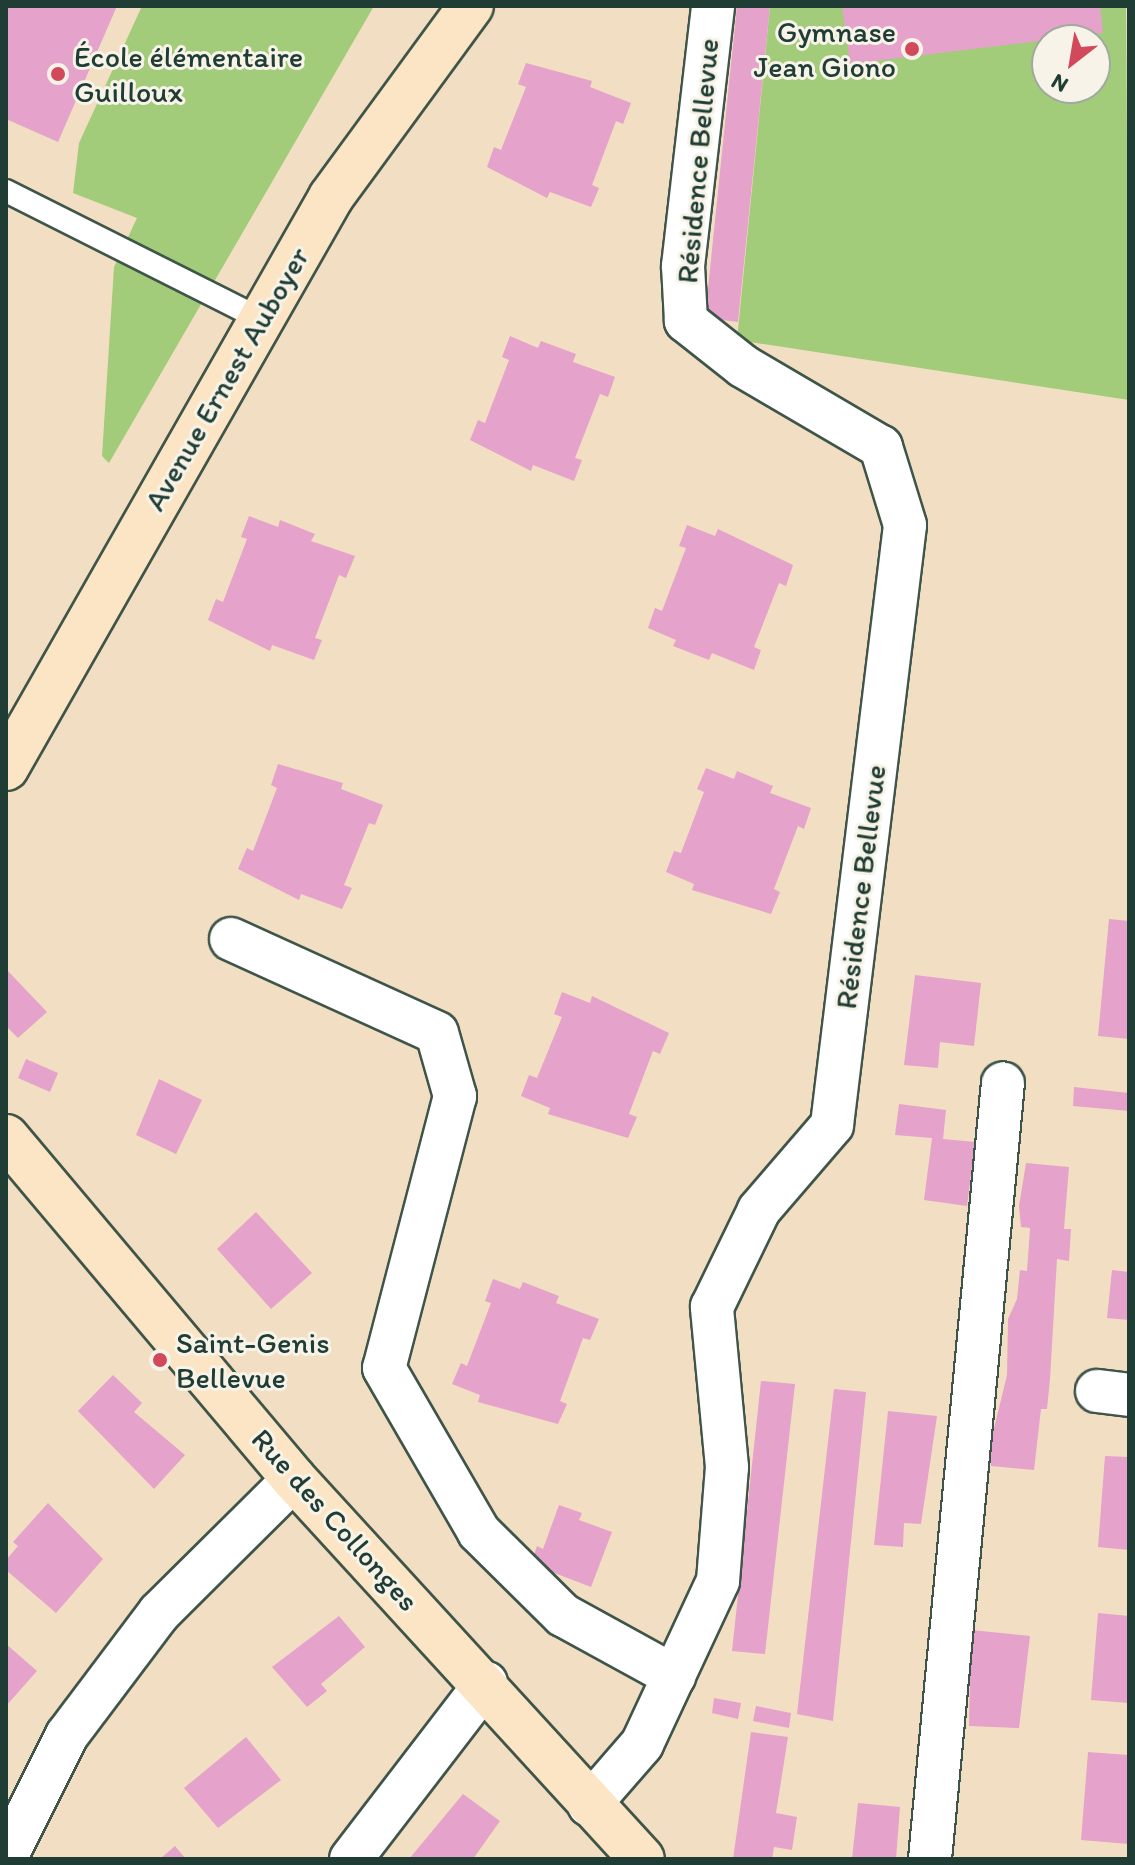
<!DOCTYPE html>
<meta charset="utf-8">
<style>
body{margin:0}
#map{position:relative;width:1135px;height:1865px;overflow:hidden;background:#f2dfc3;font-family:Itim,sans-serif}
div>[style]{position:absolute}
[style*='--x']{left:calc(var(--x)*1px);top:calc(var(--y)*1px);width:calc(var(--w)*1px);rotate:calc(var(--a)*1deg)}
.green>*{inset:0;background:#a2cc79}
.building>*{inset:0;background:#e5a2ca}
.roads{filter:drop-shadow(2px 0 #3f5549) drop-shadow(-2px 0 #3f5549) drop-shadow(0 2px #3f5549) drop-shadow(0 -2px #3f5549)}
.lane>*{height:22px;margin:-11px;padding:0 11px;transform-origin:11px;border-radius:11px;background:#fff}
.street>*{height:42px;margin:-21px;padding:0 21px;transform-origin:21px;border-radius:21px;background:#fff}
.secondary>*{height:44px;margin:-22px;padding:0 22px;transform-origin:22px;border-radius:22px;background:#fce5c4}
.dots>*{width:22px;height:22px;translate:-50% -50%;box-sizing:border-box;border:4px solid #f7f3e8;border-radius:50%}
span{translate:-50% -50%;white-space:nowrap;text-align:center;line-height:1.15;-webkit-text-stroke:6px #f7f3e8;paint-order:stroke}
.poi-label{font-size:30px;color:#1f3d34}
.right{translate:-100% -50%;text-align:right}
.left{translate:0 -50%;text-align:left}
.street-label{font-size:30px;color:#1f3d34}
.frame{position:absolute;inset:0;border:8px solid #1f3d34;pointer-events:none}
.north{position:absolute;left:1031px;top:24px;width:80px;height:80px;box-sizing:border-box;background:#f7f3e8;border:2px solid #a1aaa0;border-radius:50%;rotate:211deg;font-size:22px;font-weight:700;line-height:32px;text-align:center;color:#1f3d34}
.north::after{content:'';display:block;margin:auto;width:28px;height:36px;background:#d1495b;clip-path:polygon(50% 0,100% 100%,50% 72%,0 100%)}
</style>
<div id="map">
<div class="green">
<i style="clip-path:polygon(142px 6px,374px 6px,109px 463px,102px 456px,114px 267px,137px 218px,73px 193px,79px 143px)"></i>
<i style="clip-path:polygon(evenodd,770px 6px,1126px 6px,1129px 400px,737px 340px,770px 6px,1047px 40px,1095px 40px,1095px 88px,1047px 88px,1047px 40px)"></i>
</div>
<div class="building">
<i style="clip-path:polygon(6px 6px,117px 6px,58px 142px,6px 119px)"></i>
<i style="clip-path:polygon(737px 6px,770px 6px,738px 322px,705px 318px)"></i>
<i style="clip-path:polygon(842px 6px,1100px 6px,1103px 33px,850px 64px)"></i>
<i style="clip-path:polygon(526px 63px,592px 81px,590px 87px,631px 103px,623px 124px,616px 121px,592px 185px,599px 188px,591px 207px,550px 192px,547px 198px,487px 167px,494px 147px,501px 150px,526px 87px,518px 84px)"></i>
<i style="clip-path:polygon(510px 336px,538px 348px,541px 341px,576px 354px,573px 362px,615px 377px,608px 397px,600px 394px,575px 458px,582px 460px,574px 481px,533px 465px,531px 471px,470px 440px,478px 420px,485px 423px,509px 360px,502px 357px)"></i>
<i style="clip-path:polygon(249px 516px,278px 527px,280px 520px,315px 534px,311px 541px,355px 556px,346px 578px,339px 575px,315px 638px,322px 640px,314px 660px,272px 645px,270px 651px,208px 620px,216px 599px,223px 602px,247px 539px,241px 537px)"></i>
<i style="clip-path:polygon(687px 525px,715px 536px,718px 529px,793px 565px,786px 586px,779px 583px,754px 647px,761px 650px,754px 670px,712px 653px,709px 660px,673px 646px,676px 640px,648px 628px,655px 608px,662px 611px,686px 548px,679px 546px)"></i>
<i style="clip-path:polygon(278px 764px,343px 783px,341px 789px,383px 805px,375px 825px,369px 823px,344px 885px,352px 888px,342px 909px,301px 894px,299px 900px,238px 869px,247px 848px,253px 851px,277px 788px,271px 785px)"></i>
<i style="clip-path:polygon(706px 768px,734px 779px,737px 771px,773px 786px,770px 793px,811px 808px,804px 829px,798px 826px,774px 889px,780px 892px,771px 914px,692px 890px,694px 884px,666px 872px,674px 851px,681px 853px,704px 792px,697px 789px)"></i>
<i style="clip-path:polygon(1109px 919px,1129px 921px,1129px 1039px,1098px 1036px)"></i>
<i style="clip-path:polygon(6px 969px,47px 1012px,18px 1038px,6px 1026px)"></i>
<i style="clip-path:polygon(915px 975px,981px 983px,974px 1046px,940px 1042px,938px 1068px,904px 1065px)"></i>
<i style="clip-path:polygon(562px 992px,590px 1003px,592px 996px,669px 1033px,660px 1054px,653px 1051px,629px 1114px,637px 1117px,628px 1138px,548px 1114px,550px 1108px,521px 1096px,529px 1075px,537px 1078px,562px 1017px,554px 1014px)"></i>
<i style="clip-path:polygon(26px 1059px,58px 1073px,50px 1092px,18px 1078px)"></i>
<i style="clip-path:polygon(159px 1079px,202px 1100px,176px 1154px,136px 1135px)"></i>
<i style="clip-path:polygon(1074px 1087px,1129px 1093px,1129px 1111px,1073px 1106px)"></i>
<i style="clip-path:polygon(899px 1104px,946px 1110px,943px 1139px,975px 1142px,967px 1206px,924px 1200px,932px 1138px,895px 1135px)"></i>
<i style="clip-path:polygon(1026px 1163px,1069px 1167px,1064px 1229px,1071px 1229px,1069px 1261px,1057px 1259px,1050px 1379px,1047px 1409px,1041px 1409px,1034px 1470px,991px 1466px,990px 1445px,1007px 1375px,1008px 1319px,1017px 1299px,1020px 1270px,1027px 1271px,1030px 1228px,1021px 1227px,1019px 1206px)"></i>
<i style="clip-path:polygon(256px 1212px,312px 1273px,271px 1309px,217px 1249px)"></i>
<i style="clip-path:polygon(1112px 1270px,1129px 1272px,1129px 1320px,1107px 1318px)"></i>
<i style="clip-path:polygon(493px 1279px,520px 1289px,523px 1282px,559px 1296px,556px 1303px,599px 1319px,590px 1340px,583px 1338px,560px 1401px,567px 1404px,558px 1424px,478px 1402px,480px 1395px,452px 1384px,461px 1363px,467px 1366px,491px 1303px,485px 1301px)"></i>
<i style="clip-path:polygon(113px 1375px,142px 1403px,134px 1412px,185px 1455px,154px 1489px,78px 1411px)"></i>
<i style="clip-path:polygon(761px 1381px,795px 1384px,765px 1654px,732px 1651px)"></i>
<i style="clip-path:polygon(834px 1389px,866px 1392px,833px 1721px,797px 1714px)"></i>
<i style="clip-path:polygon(888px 1411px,937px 1416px,921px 1524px,904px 1523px,903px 1547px,874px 1545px)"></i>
<i style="clip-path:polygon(1105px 1456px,1129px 1457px,1129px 1550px,1098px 1547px)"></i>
<i style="clip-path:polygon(48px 1503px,103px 1559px,56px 1613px,6px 1570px,6px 1560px,18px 1546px,13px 1542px)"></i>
<i style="clip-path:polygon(559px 1505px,582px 1513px,579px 1520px,612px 1532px,591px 1587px,531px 1564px,537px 1546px,543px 1549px)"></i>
<i style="clip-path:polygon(1098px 1613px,1129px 1616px,1129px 1703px,1091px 1700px)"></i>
<i style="clip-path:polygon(339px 1616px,365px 1647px,321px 1684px,327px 1691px,307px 1707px,272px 1667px)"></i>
<i style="clip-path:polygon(971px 1630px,1030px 1636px,1019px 1728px,969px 1726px)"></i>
<i style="clip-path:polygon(6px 1644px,37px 1671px,6px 1706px)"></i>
<i style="clip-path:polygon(714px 1698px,741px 1703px,738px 1719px,712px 1713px)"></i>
<i style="clip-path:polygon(756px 1706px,791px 1713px,789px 1728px,753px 1721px)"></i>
<i style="clip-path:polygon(751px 1732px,788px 1737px,776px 1813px,797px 1817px,792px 1850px,774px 1847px,772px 1859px,733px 1859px)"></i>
<i style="clip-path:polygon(246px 1737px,281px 1780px,218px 1828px,184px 1788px)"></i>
<i style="clip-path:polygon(1088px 1752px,1129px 1755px,1129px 1844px,1081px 1840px)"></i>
<i style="clip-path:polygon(463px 1794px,500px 1821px,473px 1859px,409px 1859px)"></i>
<i style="clip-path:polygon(858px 1803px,900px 1807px,896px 1859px,852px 1859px)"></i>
<i style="clip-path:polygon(175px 1846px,186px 1859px,160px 1859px)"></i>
</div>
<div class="roads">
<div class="lane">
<i style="--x:6;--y:191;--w:285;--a:26.7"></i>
</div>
<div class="street">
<i style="--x:231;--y:939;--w:226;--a:24.5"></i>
<i style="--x:437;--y:1033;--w:66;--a:74.1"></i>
<i style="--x:455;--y:1096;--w:281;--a:104.6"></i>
<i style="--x:384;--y:1368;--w:190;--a:59.9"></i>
<i style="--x:479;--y:1532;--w:118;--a:44.7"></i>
<i style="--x:563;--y:1615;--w:127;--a:28.8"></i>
<i style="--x:1097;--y:1391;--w:32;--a:7"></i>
<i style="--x:589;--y:1805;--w:81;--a:-49"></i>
<i style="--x:642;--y:1744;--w:180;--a:-65"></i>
<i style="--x:718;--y:1581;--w:114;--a:-85.5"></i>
<i style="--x:727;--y:1467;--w:161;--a:-95.4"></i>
<i style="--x:712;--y:1307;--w:108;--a:-64.1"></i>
<i style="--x:759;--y:1210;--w:112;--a:-49.3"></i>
<i style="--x:832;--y:1125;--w:604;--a:-83.06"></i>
<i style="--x:905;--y:525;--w:82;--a:-107.1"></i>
<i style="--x:881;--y:447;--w:160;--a:-149.6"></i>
<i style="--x:743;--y:366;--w:73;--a:-141.7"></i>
<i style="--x:686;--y:321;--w:55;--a:-93.1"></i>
<i style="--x:683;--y:266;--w:262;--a:-83.4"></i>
<i style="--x:6;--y:1857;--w:136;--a:-63.4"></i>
<i style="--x:67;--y:1735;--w:153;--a:-53"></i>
<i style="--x:159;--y:1613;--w:190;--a:-44.8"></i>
<i style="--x:351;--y:1859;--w:222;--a:-52.5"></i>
<i style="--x:930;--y:1859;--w:779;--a:-84.63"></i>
</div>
<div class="secondary">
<i style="--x:6;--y:768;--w:657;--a:-60.35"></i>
<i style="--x:331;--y:197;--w:237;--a:-53.8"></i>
<i style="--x:6;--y:1137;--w:447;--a:49.9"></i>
<i style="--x:294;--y:1479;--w:515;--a:47.52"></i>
</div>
</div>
<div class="dots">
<i style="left:912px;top:49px;background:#d1495b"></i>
<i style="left:58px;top:74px;background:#d1495b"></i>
<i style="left:160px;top:1360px;background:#d1495b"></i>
</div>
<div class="poi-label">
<span class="right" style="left:896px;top:49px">Gymnase<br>Jean Giono</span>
<span class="left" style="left:74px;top:74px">École élémentaire<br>Guilloux</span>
<span class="left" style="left:176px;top:1360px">Saint-Genis<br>Bellevue</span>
</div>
<div class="street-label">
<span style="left:698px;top:161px;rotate:-85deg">Résidence Bellevue</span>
<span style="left:227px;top:379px;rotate:-60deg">Avenue Ernest Auboyer</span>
<span style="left:861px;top:887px;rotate:-83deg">Résidence Bellevue</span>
<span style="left:335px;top:1520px;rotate:48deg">Rue des Collonges</span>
</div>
<div class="frame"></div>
<div class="north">N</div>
</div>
